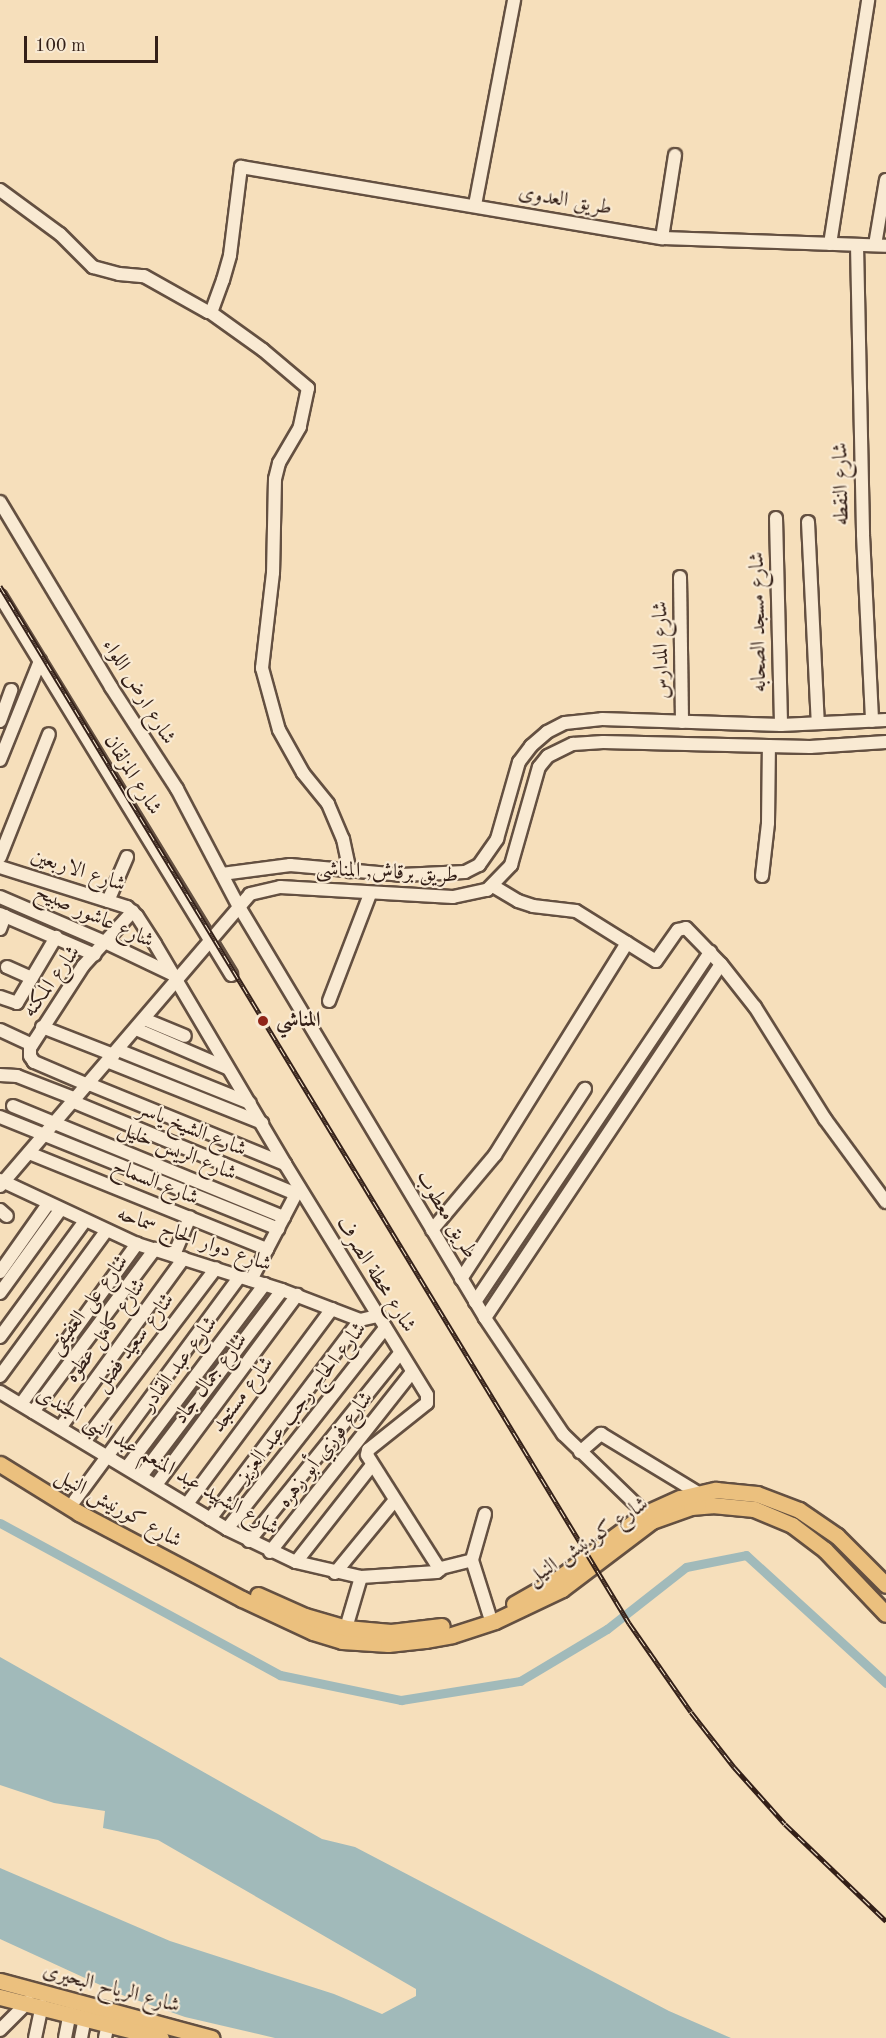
<!DOCTYPE html>
<meta charset="utf-8">
<style>
body{margin:0}
#map{position:relative;width:886px;height:2038px;overflow:hidden;background:#f6dfbb;font-family:"Old Standard TT",Amiri,serif}
div>[style]{position:absolute}
[style*='--x']{left:calc(var(--x)*1px);top:calc(var(--y)*1px);width:calc(var(--w)*1px);rotate:calc(var(--a)*1deg)}
.water>*{inset:0;background:#a1baba}
.canal>*{height:9px;margin:-4.5px;padding:0 4.5px;transform-origin:4.5px;border-radius:4.5px;background:#a1baba}
.roads{filter:drop-shadow(2px 0 #645041) drop-shadow(-2px 0 #645041) drop-shadow(0 2px #645041) drop-shadow(0 -2px #645041)}
.minor>*{height:12px;margin:-6px;padding:0 6px;transform-origin:6px;border-radius:6px;background:#f9ead3}
.major>*{height:15px;margin:-7.5px;padding:0 7.5px;transform-origin:7.5px;border-radius:7.5px;background:#ebc07e}
.rail>*{height:5px;margin-top:-2.5px;transform-origin:0;background:repeating-linear-gradient(90deg,#f9ead3 0 9px,#342018 0 18px);box-sizing:border-box;border-block:2px solid #342018}
.dots>*{width:16px;height:16px;translate:-50% -50%;box-sizing:border-box;border:3px solid #f9ead3;border-radius:50%}
span{translate:-50% -50%;white-space:nowrap;text-align:center;line-height:1.15;-webkit-text-stroke:4.5px #f9ead3;paint-order:stroke}
.street-label{font-size:21px;color:#342018}
.poi-label{font-size:21px;color:#342018;font-weight:700}
.left{translate:0 -50%;text-align:left}
.scale{position:absolute;left:24px;top:36px;width:134px;height:27px;box-sizing:border-box;border:3px solid #342018;border-top:0;padding-left:8px;font-size:18px;line-height:21px;white-space:nowrap;color:#342018;-webkit-text-stroke:4px #f9ead3;paint-order:stroke}
</style>
<div id="map">
<div class="water">
<i style="clip-path:polygon(0 1657px,322px 1839px,355px 1847px,669px 2011px,731px 2038px,275px 2038px,185px 2017px,122px 1995px,0 1939px,0 1868px,170px 1941px,334px 1994px,382px 2014px,416px 1996px,416px 1989px,158px 1840px,103px 1828px,105px 1811px,54px 1803px,0 1785px)"></i>
</div>
<div class="canal">
<i style="--x:0;--y:1523;--w:319;--a:28.5"></i>
<i style="--x:280;--y:1675;--w:124;--a:11.7"></i>
<i style="--x:401;--y:1700;--w:121;--a:-9.1"></i>
<i style="--x:520;--y:1681;--w:101;--a:-30.9"></i>
<i style="--x:607;--y:1629;--w:100;--a:-38.1"></i>
<i style="--x:686;--y:1567;--w:61;--a:-11.3"></i>
<i style="--x:746;--y:1555;--w:190;--a:42.4"></i>
</div>
<div class="roads">
<div class="minor">
<i style="--x:0;--y:190;--w:74;--a:36.3"></i>
<i style="--x:60;--y:234;--w:47;--a:45"></i>
<i style="--x:93;--y:267;--w:27;--a:15"></i>
<i style="--x:119;--y:274;--w:25;--a:5"></i>
<i style="--x:144;--y:276;--w:73;--a:29.4"></i>
<i style="--x:208;--y:312;--w:4;--a:-27"></i>
<i style="--x:212;--y:310;--w:32;--a:-70"></i>
<i style="--x:223;--y:280;--w:26;--a:-74"></i>
<i style="--x:230;--y:255;--w:89;--a:-82.9"></i>
<i style="--x:241;--y:167;--w:427;--a:9.6"></i>
<i style="--x:662;--y:238;--w:224;--a:2"></i>
<i style="--x:475;--y:205;--w:209;--a:-79.2"></i>
<i style="--x:662;--y:238;--w:84;--a:-81.1"></i>
<i style="--x:830;--y:244;--w:247;--a:-81.1"></i>
<i style="--x:857;--y:245;--w:290;--a:88.8"></i>
<i style="--x:863;--y:535;--w:186;--a:87.2"></i>
<i style="--x:875;--y:245;--w:66;--a:-80.4"></i>
<i style="--x:210;--y:312;--w:65;--a:35.6"></i>
<i style="--x:263;--y:350;--w:59;--a:40.2"></i>
<i style="--x:308;--y:388;--w:40;--a:102"></i>
<i style="--x:300;--y:427;--w:42;--a:120.3"></i>
<i style="--x:279;--y:463;--w:16;--a:104"></i>
<i style="--x:275;--y:479;--w:94;--a:91.2"></i>
<i style="--x:273;--y:573;--w:96;--a:96.6"></i>
<i style="--x:262;--y:668;--w:64;--a:74.7"></i>
<i style="--x:279;--y:730;--w:49;--a:60.8"></i>
<i style="--x:303;--y:773;--w:40;--a:51"></i>
<i style="--x:328;--y:804;--w:38;--a:67"></i>
<i style="--x:343;--y:839;--w:33;--a:78"></i>
<i style="--x:0;--y:502;--w:216;--a:59"></i>
<i style="--x:111;--y:687;--w:121;--a:57.1"></i>
<i style="--x:177;--y:789;--w:131;--a:62.3"></i>
<i style="--x:238;--y:905;--w:481;--a:59.1"></i>
<i style="--x:485;--y:1318;--w:140;--a:56.1"></i>
<i style="--x:563;--y:1434;--w:121;--a:44"></i>
<i style="--x:776;--y:518;--w:207;--a:88.6"></i>
<i style="--x:808;--y:522;--w:201;--a:87.2"></i>
<i style="--x:680;--y:577;--w:145;--a:89.2"></i>
<i style="--x:0;--y:596;--w:444;--a:58.6"></i>
<i style="--x:0;--y:721;--w:33;--a:-70"></i>
<i style="--x:0;--y:760;--w:107;--a:-68"></i>
<i style="--x:0;--y:857;--w:132;--a:-68.3"></i>
<i style="--x:0;--y:867;--w:133;--a:17.5"></i>
<i style="--x:127;--y:907;--w:13;--a:42"></i>
<i style="--x:137;--y:916;--w:33;--a:57"></i>
<i style="--x:155;--y:944;--w:256;--a:59.4"></i>
<i style="--x:285;--y:1164;--w:271;--a:58.4"></i>
<i style="--x:427;--y:1395;--w:8;--a:90"></i>
<i style="--x:427;--y:1403;--w:75;--a:141.5"></i>
<i style="--x:368;--y:1450;--w:5;--a:101"></i>
<i style="--x:367;--y:1455;--w:136;--a:57.6"></i>
<i style="--x:222;--y:874;--w:69;--a:-7.5"></i>
<i style="--x:290;--y:865;--w:111;--a:5.1"></i>
<i style="--x:401;--y:875;--w:64;--a:-2.7"></i>
<i style="--x:465;--y:872;--w:16;--a:-27"></i>
<i style="--x:479;--y:865;--w:32;--a:-55"></i>
<i style="--x:497;--y:839;--w:80;--a:-74.1"></i>
<i style="--x:519;--y:762;--w:20;--a:-53"></i>
<i style="--x:531;--y:746;--w:21;--a:-41"></i>
<i style="--x:547;--y:732;--w:20;--a:-27"></i>
<i style="--x:565;--y:723;--w:37;--a:-6"></i>
<i style="--x:602;--y:719;--w:179;--a:1.9"></i>
<i style="--x:781;--y:725;--w:105;--a:-2.7"></i>
<i style="--x:762;--y:876;--w:53;--a:-83.5"></i>
<i style="--x:768;--y:823;--w:77;--a:-89.3"></i>
<i style="--x:493;--y:886;--w:29;--a:31"></i>
<i style="--x:518;--y:901;--w:16;--a:18"></i>
<i style="--x:533;--y:906;--w:43;--a:6.6"></i>
<i style="--x:576;--y:911;--w:94;--a:32"></i>
<i style="--x:656;--y:961;--w:38;--a:-55"></i>
<i style="--x:678;--y:930;--w:8;--a:-14"></i>
<i style="--x:686;--y:928;--w:50;--a:45.8"></i>
<i style="--x:721;--y:964;--w:55;--a:51.7"></i>
<i style="--x:755;--y:1007;--w:132;--a:58"></i>
<i style="--x:825;--y:1119;--w:103;--a:53.7"></i>
<i style="--x:0;--y:897;--w:116;--a:23.3"></i>
<i style="--x:107;--y:943;--w:72;--a:25.5"></i>
<i style="--x:108;--y:901;--w:48;--a:-66.6"></i>
<i style="--x:0;--y:914;--w:103;--a:23.3"></i>
<i style="--x:0;--y:929;--w:14;--a:-69"></i>
<i style="--x:7;--y:967;--w:27;--a:24"></i>
<i style="--x:0;--y:997;--w:18;--a:19"></i>
<i style="--x:17;--y:1003;--w:77;--a:-59.4"></i>
<i style="--x:329;--y:1001;--w:115;--a:-69"></i>
<i style="--x:144;--y:1019;--w:44;--a:22.5"></i>
<i style="--x:42;--y:1027;--w:77;--a:21.3"></i>
<i style="--x:136;--y:1029;--w:99;--a:23.2"></i>
<i style="--x:0;--y:1030;--w:35;--a:25"></i>
<i style="--x:118;--y:1050;--w:142;--a:21.9"></i>
<i style="--x:109;--y:1062;--w:165;--a:21.7"></i>
<i style="--x:0;--y:1075;--w:17;--a:3"></i>
<i style="--x:17;--y:1076;--w:63;--a:21.3"></i>
<i style="--x:89;--y:1084;--w:212;--a:22.2"></i>
<i style="--x:88;--y:1085;--w:59;--a:-156.9"></i>
<i style="--x:34;--y:1062;--w:7;--a:-124"></i>
<i style="--x:30;--y:1056;--w:8;--a:-90"></i>
<i style="--x:30;--y:1048;--w:98;--a:-57.1"></i>
<i style="--x:83;--y:966;--w:74;--a:-47.7"></i>
<i style="--x:74;--y:1102;--w:240;--a:22.5"></i>
<i style="--x:13;--y:1106;--w:293;--a:22.3"></i>
<i style="--x:0;--y:1117;--w:300;--a:21.9"></i>
<i style="--x:29;--y:1153;--w:257;--a:22"></i>
<i style="--x:0;--y:1180;--w:151;--a:25"></i>
<i style="--x:137;--y:1244;--w:152;--a:17.6"></i>
<i style="--x:282;--y:1290;--w:84;--a:21"></i>
<i style="--x:360;--y:1320;--w:17;--a:-13"></i>
<i style="--x:0;--y:1186;--w:384;--a:-49.4"></i>
<i style="--x:250;--y:894;--w:31;--a:-13"></i>
<i style="--x:280;--y:887;--w:173;--a:3.3"></i>
<i style="--x:453;--y:897;--w:35;--a:-12"></i>
<i style="--x:487;--y:890;--w:35;--a:-46"></i>
<i style="--x:511;--y:865;--w:102;--a:-74.1"></i>
<i style="--x:539;--y:767;--w:14;--a:-51"></i>
<i style="--x:548;--y:756;--w:28;--a:-26"></i>
<i style="--x:573;--y:744;--w:30;--a:-4"></i>
<i style="--x:603;--y:742;--w:207;--a:1.4"></i>
<i style="--x:810;--y:747;--w:76;--a:-3.8"></i>
<i style="--x:0;--y:1210;--w:9;--a:41"></i>
<i style="--x:432;--y:1230;--w:98;--a:-50"></i>
<i style="--x:495;--y:1155;--w:250;--a:-58.1"></i>
<i style="--x:174;--y:1255;--w:41;--a:-67.2"></i>
<i style="--x:0;--y:1272;--w:83;--a:-54.8"></i>
<i style="--x:461;--y:1279;--w:227;--a:-56.9"></i>
<i style="--x:251;--y:1280;--w:104;--a:-62.4"></i>
<i style="--x:0;--y:1293;--w:102;--a:-54.1"></i>
<i style="--x:475;--y:1302;--w:422;--a:-56.1"></i>
<i style="--x:485;--y:1318;--w:425;--a:-56.3"></i>
<i style="--x:0;--y:1337;--w:144;--a:-53.8"></i>
<i style="--x:0;--y:1376;--w:180;--a:-53.8"></i>
<i style="--x:0;--y:1392;--w:265;--a:31.1"></i>
<i style="--x:227;--y:1529;--w:76;--a:25.6"></i>
<i style="--x:296;--y:1562;--w:67;--a:13"></i>
<i style="--x:361;--y:1577;--w:76;--a:-3.8"></i>
<i style="--x:437;--y:1572;--w:6;--a:-45"></i>
<i style="--x:441;--y:1568;--w:32;--a:-14"></i>
<i style="--x:21;--y:1404;--w:198;--a:-54.1"></i>
<i style="--x:33;--y:1412;--w:204;--a:-53.2"></i>
<i style="--x:60;--y:1428;--w:210;--a:-53.9"></i>
<i style="--x:84;--y:1442;--w:218;--a:-52.8"></i>
<i style="--x:580;--y:1452;--w:28;--a:-41"></i>
<i style="--x:601;--y:1434;--w:114;--a:31.3"></i>
<i style="--x:127;--y:1467;--w:229;--a:-53"></i>
<i style="--x:141;--y:1476;--w:233;--a:-52.8"></i>
<i style="--x:156;--y:1485;--w:237;--a:-53.4"></i>
<i style="--x:75;--y:1500;--w:278;--a:-53.6"></i>
<i style="--x:187;--y:1504;--w:243;--a:-53.4"></i>
<i style="--x:485;--y:1514;--w:48;--a:105.8"></i>
<i style="--x:472;--y:1560;--w:57;--a:72.5"></i>
<i style="--x:210;--y:1519;--w:249;--a:-53"></i>
<i style="--x:227;--y:1529;--w:256;--a:-51.8"></i>
<i style="--x:249;--y:1541;--w:241;--a:-51.2"></i>
<i style="--x:270;--y:1552;--w:229;--a:-51.7"></i>
<i style="--x:296;--y:1562;--w:123;--a:-51.9"></i>
<i style="--x:335;--y:1573;--w:94;--a:-50.6"></i>
<i style="--x:346;--y:1628;--w:53;--a:-73.6"></i>
<i style="--x:0;--y:2030;--w:40;--a:-45"></i>
<i style="--x:35;--y:2038;--w:33;--a:-78"></i>
<i style="--x:65;--y:2038;--w:25;--a:-79"></i>
<i style="--x:81;--y:2038;--w:21;--a:-79"></i>
<i style="--x:105;--y:2038;--w:14;--a:-78"></i>
</div>
<div class="major">
<i style="--x:0;--y:1464;--w:93;--a:31.8"></i>
<i style="--x:79;--y:1513;--w:184;--a:27.8"></i>
<i style="--x:242;--y:1599;--w:78;--a:24.9"></i>
<i style="--x:313;--y:1632;--w:30;--a:17"></i>
<i style="--x:342;--y:1641;--w:46;--a:3.7"></i>
<i style="--x:388;--y:1644;--w:37;--a:-6"></i>
<i style="--x:425;--y:1640;--w:27;--a:-10"></i>
<i style="--x:452;--y:1635;--w:45;--a:-18"></i>
<i style="--x:495;--y:1621;--w:74;--a:-25.5"></i>
<i style="--x:562;--y:1589;--w:113;--a:-37.1"></i>
<i style="--x:652;--y:1521;--w:41;--a:-19.7"></i>
<i style="--x:691;--y:1507;--w:21;--a:-5"></i>
<i style="--x:712;--y:1505;--w:42;--a:5.4"></i>
<i style="--x:754;--y:1509;--w:41;--a:22.8"></i>
<i style="--x:792;--y:1525;--w:41;--a:37.1"></i>
<i style="--x:825;--y:1550;--w:88;--a:46.4"></i>
<i style="--x:258;--y:1595;--w:51;--a:24.1"></i>
<i style="--x:305;--y:1616;--w:43;--a:16.3"></i>
<i style="--x:346;--y:1628;--w:45;--a:5.1"></i>
<i style="--x:391;--y:1632;--w:51;--a:-6.7"></i>
<i style="--x:514;--y:1604;--w:48;--a:-29.7"></i>
<i style="--x:556;--y:1580;--w:112;--a:-36.7"></i>
<i style="--x:646;--y:1513;--w:37;--a:-24"></i>
<i style="--x:680;--y:1498;--w:37;--a:-13"></i>
<i style="--x:716;--y:1490;--w:41;--a:5.6"></i>
<i style="--x:757;--y:1494;--w:45;--a:20.9"></i>
<i style="--x:799;--y:1510;--w:46;--a:34.4"></i>
<i style="--x:837;--y:1536;--w:69;--a:45"></i>
<i style="--x:0;--y:1981;--w:219;--a:15.1"></i>
<i style="--x:0;--y:1997;--w:166;--a:14.3"></i>
</div>
</div>
<div class="rail">
<i style="--x:0;--y:586;--w:1213;--a:58.76"></i>
<i style="--x:629;--y:1623;--w:108;--a:55.1"></i>
<i style="--x:691;--y:1712;--w:70;--a:52"></i>
<i style="--x:734;--y:1767;--w:76;--a:48.2"></i>
<i style="--x:785;--y:1824;--w:140;--a:43.8"></i>
</div>
<div class="dots">
<i style="left:263px;top:1021px;background:#8f2418"></i>
</div>
<div class="street-label">
<span style="left:565px;top:201px;rotate:10deg">طريق العدوى</span>
<span style="left:842px;top:484px;rotate:-91deg">شارع النقطه</span>
<span style="left:759px;top:622px;rotate:-91deg">شارع مسجد الصحابه</span>
<span style="left:662px;top:650px;rotate:-91deg">شارع المدارس</span>
<span style="left:138px;top:692px;rotate:58deg">شارع ارض اللواء</span>
<span style="left:132px;top:775px;rotate:58deg">شارع المزلقان</span>
<span style="left:78px;top:871px;rotate:18deg">شارع الاربعين</span>
<span style="left:387px;top:873px;rotate:3deg">طريق برقاش, المناشى</span>
<span style="left:94px;top:917px;rotate:24deg">شارع عاشور صبيح</span>
<span style="left:52px;top:982px;rotate:-54deg">شارع المكنه</span>
<span style="left:192px;top:1130px;rotate:22deg">شارع الشيخ ياسر</span>
<span style="left:177px;top:1152px;rotate:22deg">شارع الريس خليل</span>
<span style="left:155px;top:1183px;rotate:22deg">شارع السماح</span>
<span style="left:446px;top:1215px;rotate:59deg">طريق معطوب</span>
<span style="left:194px;top:1240px;rotate:19deg">شارع دوار الحاج سماحه</span>
<span style="left:375px;top:1275px;rotate:58deg">شارع محطة الصرف</span>
<span style="left:89px;top:1305px;rotate:-53deg">شارع على العفيفى</span>
<span style="left:106px;top:1331px;rotate:-54deg">شارع كامل عطوه</span>
<span style="left:135px;top:1343px;rotate:-53deg">شارع سعيد فضل</span>
<span style="left:180px;top:1364px;rotate:-53deg">شارع عبد القادر</span>
<span style="left:211px;top:1379px;rotate:-53deg">شارع جمال جاد</span>
<span style="left:243px;top:1395px;rotate:-53deg">شارع مستجد</span>
<span style="left:302px;top:1403px;rotate:-52deg">شارع الحاج رجب عبد العزيز</span>
<span style="left:326px;top:1450px;rotate:-52deg">شارع فوزي أبو زهره</span>
<span style="left:157px;top:1462px;rotate:30deg">شارع الشهيد عبد المنعم عبد النبى الجندى</span>
<span style="left:118px;top:1509px;rotate:29deg">شارع كورنيش النيل</span>
<span style="left:588px;top:1542px;rotate:-34deg">شارع كورنيش النيل</span>
<span style="left:111px;top:1989px;rotate:15deg">شارع الرياح البحيرى</span>
</div>
<div class="poi-label">
<span class="left" style="left:276px;top:1021px">المناشي</span>
</div>
<div class="scale">100 m</div>
</div>
